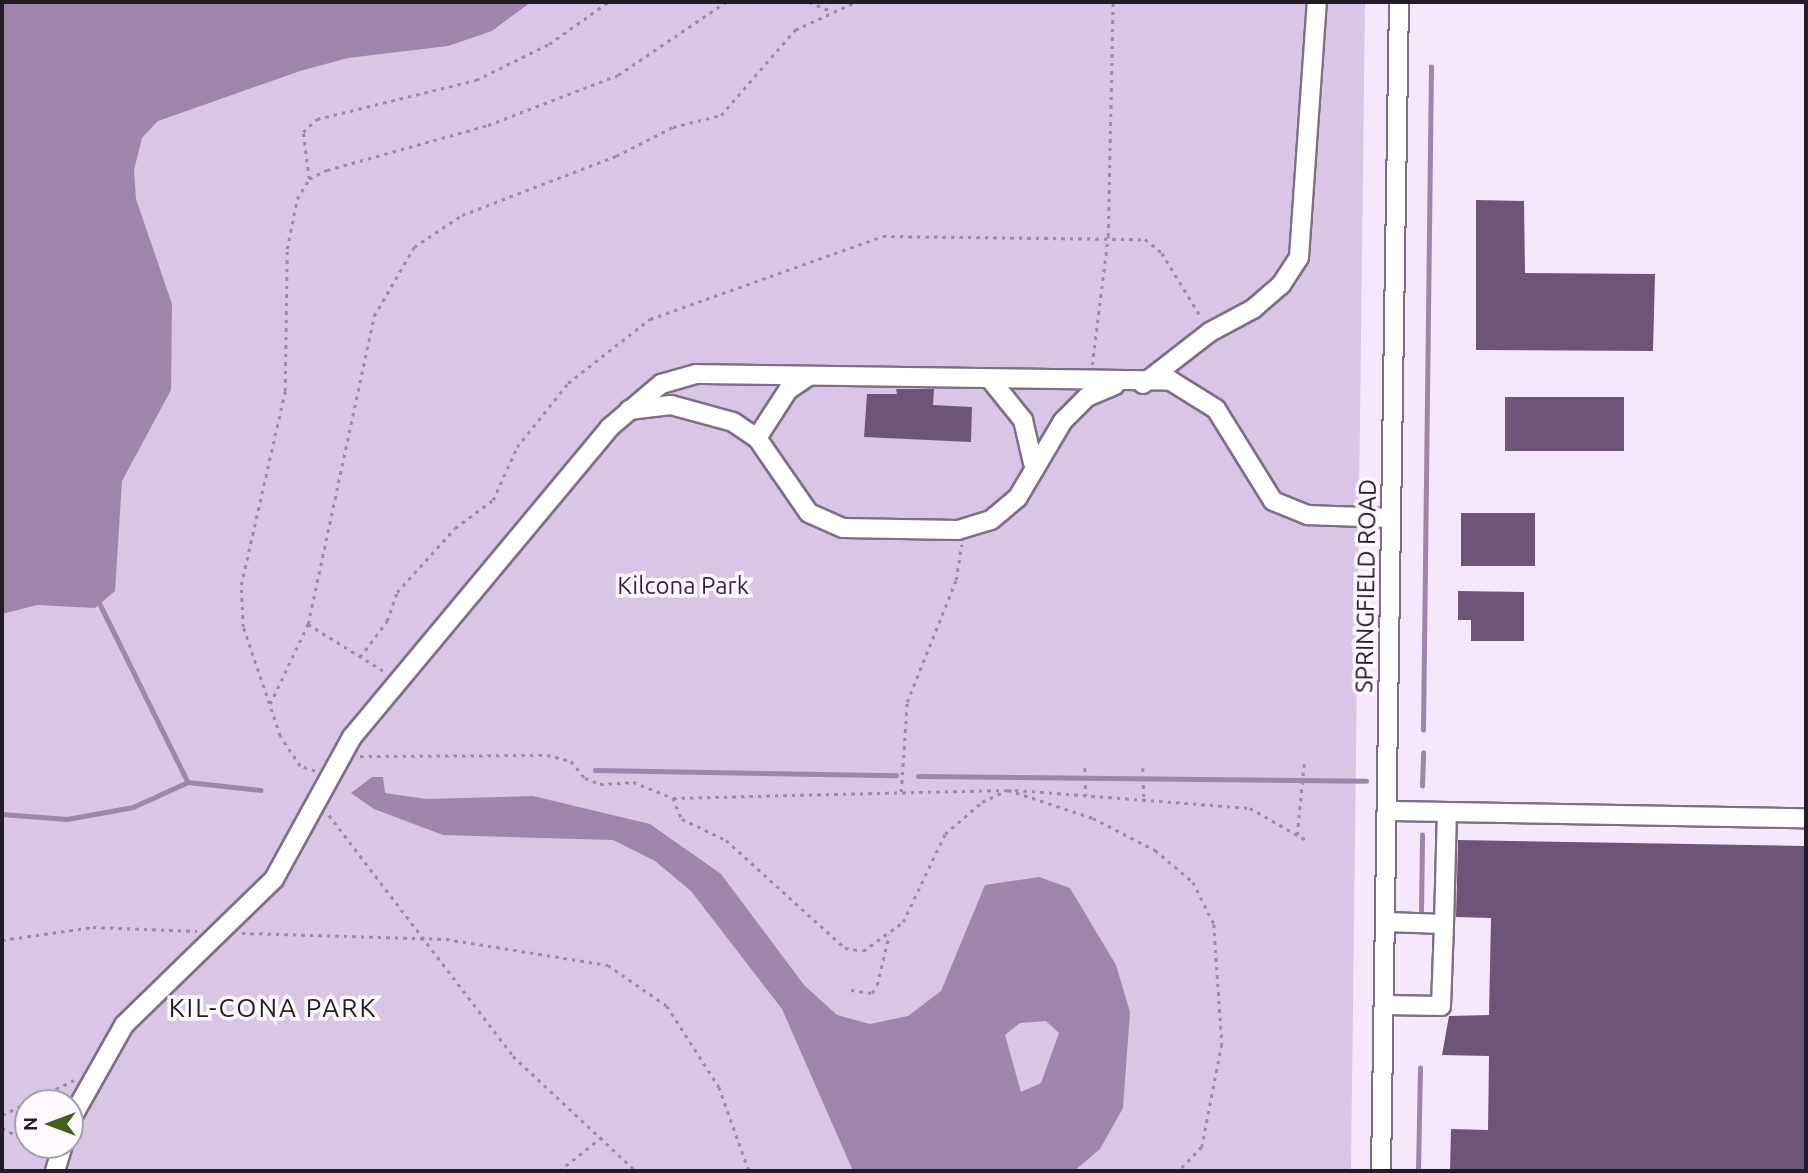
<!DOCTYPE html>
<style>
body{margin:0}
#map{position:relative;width:1808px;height:1173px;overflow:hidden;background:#f5e8fd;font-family:Ubuntu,sans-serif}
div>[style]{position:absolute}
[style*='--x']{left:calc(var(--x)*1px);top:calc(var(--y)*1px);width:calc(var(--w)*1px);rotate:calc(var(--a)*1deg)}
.green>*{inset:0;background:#d9c5e6}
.water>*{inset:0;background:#9e85ad}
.stream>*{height:4.5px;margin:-2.25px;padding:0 2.25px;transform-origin:2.25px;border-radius:2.25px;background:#9e85ad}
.building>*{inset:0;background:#6d557a}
.path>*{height:2.5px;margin-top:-1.25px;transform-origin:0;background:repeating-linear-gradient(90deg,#988e9e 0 3.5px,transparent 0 8.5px)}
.roads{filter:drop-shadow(2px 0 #7e6f87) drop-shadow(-2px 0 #7e6f87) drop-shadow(0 2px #7e6f87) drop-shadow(0 -2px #7e6f87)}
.minor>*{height:18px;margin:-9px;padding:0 9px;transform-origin:9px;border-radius:9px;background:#fff}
span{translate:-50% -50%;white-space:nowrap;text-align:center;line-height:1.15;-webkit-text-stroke:7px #fdf9ff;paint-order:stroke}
.park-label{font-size:24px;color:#3e1c4f}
.street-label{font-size:24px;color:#221c26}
.neighbourhood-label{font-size:26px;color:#221c26;letter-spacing:2px}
.frame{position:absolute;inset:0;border:4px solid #221c26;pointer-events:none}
.north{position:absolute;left:14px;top:1089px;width:70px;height:70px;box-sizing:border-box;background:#fdf9ff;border:2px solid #a5a1a8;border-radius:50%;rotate:270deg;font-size:19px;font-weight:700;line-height:28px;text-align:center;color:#221c26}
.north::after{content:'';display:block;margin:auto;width:24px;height:32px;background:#3f631b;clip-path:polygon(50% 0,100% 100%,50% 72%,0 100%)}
</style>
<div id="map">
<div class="green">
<i style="clip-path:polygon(evenodd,2px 2px,1365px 2px,1351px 1171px,2px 1171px,2px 2px,28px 1103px,70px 1103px,70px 1145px,28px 1145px,28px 1103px)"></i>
</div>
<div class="water">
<i style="clip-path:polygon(2px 2px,531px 2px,492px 31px,448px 46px,348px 58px,300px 71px,158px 121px,142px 138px,134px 170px,136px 199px,172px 304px,171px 390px,122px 481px,115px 591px,95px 608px,37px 605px,2px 614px)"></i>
<i style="clip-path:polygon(evenodd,372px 777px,383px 777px,385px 793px,426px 799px,533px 796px,650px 824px,721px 874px,804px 985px,837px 1015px,870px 1024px,908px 1016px,941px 991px,985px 885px,1039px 877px,1070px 888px,1116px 965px,1130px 1012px,1123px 1108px,1100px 1149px,1074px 1171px,853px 1171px,782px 1009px,691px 891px,655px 861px,613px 840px,443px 835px,374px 809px,351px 793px,372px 777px,1046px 1021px,1059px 1033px,1041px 1083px,1021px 1092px,1005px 1035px,1020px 1023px,1046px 1021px)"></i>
</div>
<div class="stream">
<i style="--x:97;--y:598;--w:205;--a:63.7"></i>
<i style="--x:188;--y:782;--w:73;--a:6.3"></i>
<i style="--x:1423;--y:730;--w:663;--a:-89.31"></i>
<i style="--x:595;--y:770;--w:301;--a:1"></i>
<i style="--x:918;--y:776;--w:448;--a:0.6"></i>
<i style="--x:1422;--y:786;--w:33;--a:-88"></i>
<i style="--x:2;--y:814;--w:65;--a:4.4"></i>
<i style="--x:67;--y:819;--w:67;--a:-10.3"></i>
<i style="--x:133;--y:807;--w:60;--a:-24.4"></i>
<i style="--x:1421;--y:911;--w:76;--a:-89.2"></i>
<i style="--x:1418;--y:1171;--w:103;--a:-88.9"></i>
</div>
<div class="building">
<i style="clip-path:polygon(1476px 200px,1524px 201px,1525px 273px,1655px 274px,1653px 351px,1476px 350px)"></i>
<i style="clip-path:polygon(896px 389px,934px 389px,933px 405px,972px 407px,971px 442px,864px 437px,867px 394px,897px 394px)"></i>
<i style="clip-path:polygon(1505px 397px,1624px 397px,1624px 451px,1505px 451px)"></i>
<i style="clip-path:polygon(1461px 513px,1535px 513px,1535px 566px,1461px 566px)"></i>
<i style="clip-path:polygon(1458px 591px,1524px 592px,1524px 641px,1471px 641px,1471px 620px,1458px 620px)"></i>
<i style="clip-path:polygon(1458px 840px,1806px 846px,1806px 1171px,1450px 1171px,1451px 1129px,1488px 1130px,1489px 1056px,1442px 1055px,1449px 1016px,1489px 1015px,1491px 918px,1456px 917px)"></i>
</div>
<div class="path">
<i style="--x:809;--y:2;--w:22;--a:22"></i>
<i style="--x:309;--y:179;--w:47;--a:-97.3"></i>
<i style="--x:303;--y:132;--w:19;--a:-43"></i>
<i style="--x:317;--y:119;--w:164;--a:-13.8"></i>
<i style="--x:476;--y:80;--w:81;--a:-26.3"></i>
<i style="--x:549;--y:44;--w:72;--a:-35.4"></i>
<i style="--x:1092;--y:365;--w:130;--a:-82.9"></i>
<i style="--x:1108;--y:236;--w:234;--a:-88.8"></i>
<i style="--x:308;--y:624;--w:93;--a:31.8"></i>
<i style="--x:360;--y:657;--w:45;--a:-53.1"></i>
<i style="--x:387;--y:621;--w:31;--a:-71"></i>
<i style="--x:397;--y:592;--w:86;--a:-47.8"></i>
<i style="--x:455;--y:528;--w:47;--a:-36.4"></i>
<i style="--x:493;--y:500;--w:58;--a:-65.6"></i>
<i style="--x:517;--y:447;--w:82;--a:-51.4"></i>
<i style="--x:568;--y:383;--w:104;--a:-38"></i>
<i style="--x:650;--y:319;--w:247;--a:-19.6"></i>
<i style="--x:883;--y:236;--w:262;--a:0.7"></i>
<i style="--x:1145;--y:239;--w:22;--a:39"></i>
<i style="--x:1162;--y:253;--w:75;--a:58.6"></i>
<i style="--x:270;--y:704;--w:89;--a:-64.6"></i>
<i style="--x:308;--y:624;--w:315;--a:-77.9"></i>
<i style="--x:374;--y:316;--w:80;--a:-59.9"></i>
<i style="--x:414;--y:247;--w:58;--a:-33.7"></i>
<i style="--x:462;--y:215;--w:165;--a:-21"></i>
<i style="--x:616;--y:156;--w:64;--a:-27"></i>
<i style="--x:673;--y:127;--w:49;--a:-14"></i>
<i style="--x:721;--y:115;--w:113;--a:-49"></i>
<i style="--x:795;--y:30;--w:67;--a:-24.7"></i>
<i style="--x:360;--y:756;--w:187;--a:-0.3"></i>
<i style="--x:547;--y:755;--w:25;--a:14"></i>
<i style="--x:571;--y:761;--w:22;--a:51"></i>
<i style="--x:585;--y:778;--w:16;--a:22"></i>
<i style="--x:600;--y:784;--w:33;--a:-3"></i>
<i style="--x:633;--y:782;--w:43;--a:21.8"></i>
<i style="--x:673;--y:798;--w:23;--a:67"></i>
<i style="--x:682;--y:819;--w:49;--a:25.5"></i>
<i style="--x:726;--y:840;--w:161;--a:42.2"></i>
<i style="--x:845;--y:948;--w:18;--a:9"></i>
<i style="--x:863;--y:951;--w:49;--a:-35.9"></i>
<i style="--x:903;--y:922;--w:98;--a:-64.5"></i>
<i style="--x:945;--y:834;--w:49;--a:-40.9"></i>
<i style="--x:982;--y:802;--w:29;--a:-25"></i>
<i style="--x:1008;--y:790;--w:89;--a:18.2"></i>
<i style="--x:1093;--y:818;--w:70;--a:27.3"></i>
<i style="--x:1155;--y:850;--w:50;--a:40.1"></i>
<i style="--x:1193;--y:882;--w:47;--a:63.4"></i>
<i style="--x:1214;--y:924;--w:120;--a:86.2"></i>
<i style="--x:1222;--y:1044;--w:105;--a:101"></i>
<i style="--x:1202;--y:1147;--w:33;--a:134"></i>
<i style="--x:1085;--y:768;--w:28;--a:88"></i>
<i style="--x:1143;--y:768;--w:32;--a:88"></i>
<i style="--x:315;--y:771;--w:16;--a:-162"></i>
<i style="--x:300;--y:766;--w:36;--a:-124"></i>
<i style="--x:280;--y:736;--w:115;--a:-108.7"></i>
<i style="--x:243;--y:627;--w:42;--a:-92.7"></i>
<i style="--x:241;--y:585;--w:199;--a:-77.2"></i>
<i style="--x:285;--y:391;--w:142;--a:-89.2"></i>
<i style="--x:287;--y:249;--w:51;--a:-78.7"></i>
<i style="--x:297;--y:199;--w:23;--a:-59"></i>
<i style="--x:309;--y:179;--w:20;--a:-27"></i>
<i style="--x:327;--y:170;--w:167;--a:-15.6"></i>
<i style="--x:488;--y:125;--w:139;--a:-21"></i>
<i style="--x:618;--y:75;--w:130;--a:-34.1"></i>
<i style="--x:1015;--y:790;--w:236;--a:4.4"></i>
<i style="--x:1250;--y:808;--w:64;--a:29.7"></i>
<i style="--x:901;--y:792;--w:90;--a:-86.2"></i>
<i style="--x:907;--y:702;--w:131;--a:-68.1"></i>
<i style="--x:956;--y:580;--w:36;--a:-81"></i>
<i style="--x:673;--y:798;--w:332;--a:-1.4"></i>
<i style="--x:329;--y:815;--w:303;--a:52.6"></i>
<i style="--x:513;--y:1056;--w:168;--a:43.1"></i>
<i style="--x:1297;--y:835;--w:72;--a:-84.4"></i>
<i style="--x:242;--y:933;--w:204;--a:1.7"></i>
<i style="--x:446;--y:939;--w:164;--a:9.1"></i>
<i style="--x:608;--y:965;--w:72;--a:34.8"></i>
<i style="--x:667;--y:1006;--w:96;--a:57.3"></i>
<i style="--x:719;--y:1087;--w:89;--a:70.3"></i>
<i style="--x:2;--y:940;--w:92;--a:-8.1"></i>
<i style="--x:93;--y:927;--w:104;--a:2.2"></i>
<i style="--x:851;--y:990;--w:21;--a:8"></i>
<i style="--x:872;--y:993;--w:9;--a:-58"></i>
<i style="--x:877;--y:985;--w:51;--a:-76.5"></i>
<i style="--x:2;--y:1115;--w:80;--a:-25.9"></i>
<i style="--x:2;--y:1128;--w:29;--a:27"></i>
<i style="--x:34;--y:1145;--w:14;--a:45"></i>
<i style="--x:559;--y:1171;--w:56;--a:-38.5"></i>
</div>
<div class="roads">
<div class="minor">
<i style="--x:990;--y:379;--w:53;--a:51.2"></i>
<i style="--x:1023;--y:420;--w:44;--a:76.9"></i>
<i style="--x:1143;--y:384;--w:85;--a:-37.8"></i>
<i style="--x:1210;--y:332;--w:49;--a:-28.1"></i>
<i style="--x:1253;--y:309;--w:37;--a:-41"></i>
<i style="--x:1281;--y:285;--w:33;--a:-57"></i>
<i style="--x:1299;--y:257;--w:256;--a:-86"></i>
<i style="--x:629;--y:410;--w:42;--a:-6.8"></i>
<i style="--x:671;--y:405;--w:64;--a:15.3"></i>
<i style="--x:733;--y:422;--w:29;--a:34"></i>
<i style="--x:757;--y:438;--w:91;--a:55.3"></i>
<i style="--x:809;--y:513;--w:37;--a:24"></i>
<i style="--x:843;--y:528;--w:115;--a:1"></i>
<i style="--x:958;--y:530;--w:34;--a:-17"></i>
<i style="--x:991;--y:520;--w:35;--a:-40"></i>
<i style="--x:1018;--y:497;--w:88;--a:-59.4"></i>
<i style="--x:1063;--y:421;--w:34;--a:-45"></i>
<i style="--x:1087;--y:397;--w:30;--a:-23"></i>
<i style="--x:757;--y:438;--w:57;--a:-57.1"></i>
<i style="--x:788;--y:390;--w:25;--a:-34"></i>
<i style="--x:1388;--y:811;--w:418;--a:1"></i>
<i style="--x:1444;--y:924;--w:111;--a:-88.5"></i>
<i style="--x:1385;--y:1005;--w:56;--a:1"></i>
<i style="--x:1441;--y:1006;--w:82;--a:-87.9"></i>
<i style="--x:1444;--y:924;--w:58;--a:-178"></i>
<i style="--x:70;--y:1121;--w:110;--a:-60.6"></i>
<i style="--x:124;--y:1025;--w:209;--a:-44.2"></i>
<i style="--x:274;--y:879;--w:162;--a:-61.2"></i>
<i style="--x:352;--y:737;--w:402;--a:-50.2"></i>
<i style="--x:609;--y:428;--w:68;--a:-40.2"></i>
<i style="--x:661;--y:384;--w:36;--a:-16"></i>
<i style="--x:696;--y:374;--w:475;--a:0.8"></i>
<i style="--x:1171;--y:381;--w:53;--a:31.9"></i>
<i style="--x:1216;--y:409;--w:108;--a:58.2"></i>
<i style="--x:1273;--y:501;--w:38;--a:22"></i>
<i style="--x:1308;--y:515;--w:82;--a:2.1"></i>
<i style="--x:55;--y:1171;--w:27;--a:-73"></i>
<i style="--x:1381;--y:1171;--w:1169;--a:-89.12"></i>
</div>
</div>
<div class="park-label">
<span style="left:683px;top:586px">Kilcona Park</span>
</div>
<div class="street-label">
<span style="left:1366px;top:586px;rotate:-89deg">SPRINGFIELD ROAD</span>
</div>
<div class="neighbourhood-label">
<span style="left:273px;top:1008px">KIL-CONA PARK</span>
</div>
<div class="frame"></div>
<div class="north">N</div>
</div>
